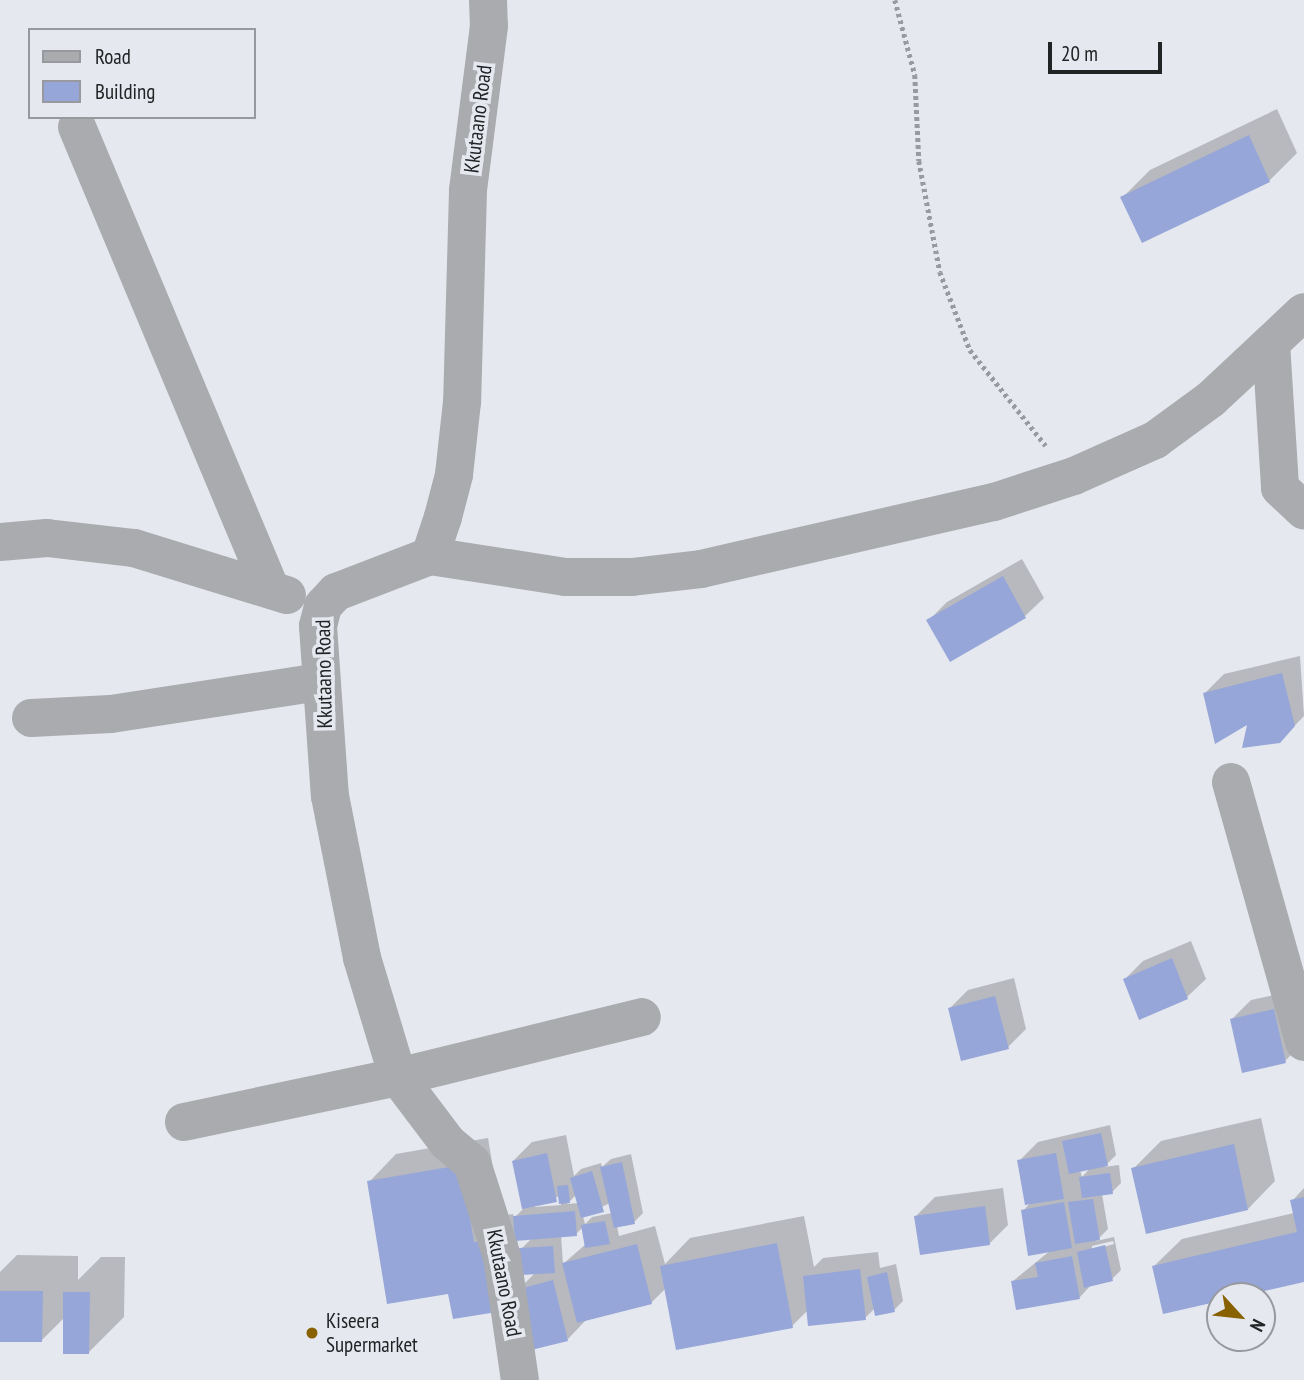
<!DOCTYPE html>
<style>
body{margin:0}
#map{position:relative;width:1304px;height:1380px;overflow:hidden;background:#e5e8ef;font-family:"PT Sans Narrow",sans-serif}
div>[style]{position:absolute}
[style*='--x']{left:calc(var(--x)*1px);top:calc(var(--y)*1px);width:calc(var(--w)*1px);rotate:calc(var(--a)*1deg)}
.shadow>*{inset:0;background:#0003}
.building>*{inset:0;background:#96a6d8}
.path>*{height:4.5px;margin-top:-2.25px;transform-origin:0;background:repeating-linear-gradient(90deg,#989a9f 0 3.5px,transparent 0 7px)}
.minor>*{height:38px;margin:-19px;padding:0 19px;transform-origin:19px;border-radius:19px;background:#aaabae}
.dots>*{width:19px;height:19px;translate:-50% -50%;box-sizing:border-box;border:4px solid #e5e8ef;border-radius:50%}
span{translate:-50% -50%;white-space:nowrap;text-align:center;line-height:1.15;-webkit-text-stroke:7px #e5e8ef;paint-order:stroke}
.street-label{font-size:21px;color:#222325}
.poi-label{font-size:21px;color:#222325}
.left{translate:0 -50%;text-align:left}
.legend{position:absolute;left:28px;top:28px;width:228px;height:91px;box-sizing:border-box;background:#e5e8ef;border:2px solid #97999e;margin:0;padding:9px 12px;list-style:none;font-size:21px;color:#222325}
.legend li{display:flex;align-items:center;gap:14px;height:35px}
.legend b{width:35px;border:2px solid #97999e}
.north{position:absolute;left:1206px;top:1282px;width:70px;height:70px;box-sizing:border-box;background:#e5e8ef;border:2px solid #97999e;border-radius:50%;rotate:117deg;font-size:19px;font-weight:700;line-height:28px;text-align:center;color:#222325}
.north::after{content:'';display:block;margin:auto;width:24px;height:32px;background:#886100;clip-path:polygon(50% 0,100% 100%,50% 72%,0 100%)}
.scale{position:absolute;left:1048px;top:42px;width:114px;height:32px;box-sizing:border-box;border:4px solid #222325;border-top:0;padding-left:9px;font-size:21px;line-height:24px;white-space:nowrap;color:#222325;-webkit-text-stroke:5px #e5e8ef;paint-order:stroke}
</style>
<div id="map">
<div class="shadow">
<i style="clip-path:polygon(1277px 109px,1297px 153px,1269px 181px,1122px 198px,1150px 170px)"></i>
<i style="clip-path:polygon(1022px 559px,1044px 598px,1025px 616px,951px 659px,928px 621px,947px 602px)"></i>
<i style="clip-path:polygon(1300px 656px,1304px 716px,1280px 741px,1205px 693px,1224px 674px)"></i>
<i style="clip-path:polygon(1191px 941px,1206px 979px,1187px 997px,1140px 1017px,1125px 979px,1143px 961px)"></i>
<i style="clip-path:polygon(1014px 978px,1026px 1029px,1008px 1047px,950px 1008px,968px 990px)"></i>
<i style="clip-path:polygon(1293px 991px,1304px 1042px,1285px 1061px,1232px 1019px,1251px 1000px)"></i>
<i style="clip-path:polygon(1261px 1118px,1275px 1181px,1248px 1209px,1133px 1169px,1161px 1141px)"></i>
<i style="clip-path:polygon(evenodd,1110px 1125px,1116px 1155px,1104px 1167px,1119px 1165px,1121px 1183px,1112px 1192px,1102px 1194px,1108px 1229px,1096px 1241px,1114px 1237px,1121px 1270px,1112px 1279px,1092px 1284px,1080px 1297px,1013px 1281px,1051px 1250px,1023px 1211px,1031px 1202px,1019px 1161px,1038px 1142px,1110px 1125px,1091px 1167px,1082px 1177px,1080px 1170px,1091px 1167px,1110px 1125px,1113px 1241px,1114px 1244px,1092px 1250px,1092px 1246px,1113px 1241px)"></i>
<i style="clip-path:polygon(evenodd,566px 1135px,574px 1176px,581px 1169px,601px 1163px,602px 1167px,611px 1159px,631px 1154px,643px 1213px,634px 1222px,617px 1226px,619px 1236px,655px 1226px,665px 1264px,690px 1238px,804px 1216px,814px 1267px,823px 1258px,878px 1252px,880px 1268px,896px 1264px,903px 1301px,894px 1310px,875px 1308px,865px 1318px,808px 1310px,792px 1326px,666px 1288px,651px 1303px,586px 1320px,568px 1339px,533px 1348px,496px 1310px,449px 1292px,369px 1182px,396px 1154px,488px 1138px,501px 1216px,513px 1214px,514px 1218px,523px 1209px,513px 1161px,532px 1142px,566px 1135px,576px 1195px,579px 1203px,567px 1204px,576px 1195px,566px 1135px,560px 1196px,561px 1205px,535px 1207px,535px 1205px,560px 1196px,566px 1135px,610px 1203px,612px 1213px,592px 1217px,585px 1224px,583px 1216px,610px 1203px,566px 1135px,583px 1227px,586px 1244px,563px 1264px,561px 1235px,576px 1234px,583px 1227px,566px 1135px,532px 1238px,519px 1251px,517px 1239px,532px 1238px,566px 1135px,536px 1272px,524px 1284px,523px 1273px,536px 1272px)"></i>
<i style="clip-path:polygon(1003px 1188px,1008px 1225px,990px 1243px,916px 1216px,935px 1197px)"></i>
<i style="clip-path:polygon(1304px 1188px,1304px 1280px,1220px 1299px,1154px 1266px,1182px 1239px,1294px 1213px,1292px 1201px)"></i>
<i style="clip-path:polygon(17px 1255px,78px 1256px,78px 1280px,101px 1257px,125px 1257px,124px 1317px,89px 1352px,65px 1317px,41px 1341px,0 1340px,0 1272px)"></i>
</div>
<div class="building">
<i style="clip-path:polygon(1249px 135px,1270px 182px,1142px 243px,1120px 197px)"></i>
<i style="clip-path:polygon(1003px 576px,1026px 618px,950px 662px,926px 620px)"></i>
<i style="clip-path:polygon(1282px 673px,1295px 726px,1280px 743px,1242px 748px,1247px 725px,1215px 744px,1203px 693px)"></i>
<i style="clip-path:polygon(1172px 958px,1188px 999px,1139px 1020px,1123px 979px)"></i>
<i style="clip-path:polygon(995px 996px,1009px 1049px,961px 1061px,948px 1008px)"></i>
<i style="clip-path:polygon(1274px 1009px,1286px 1063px,1242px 1073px,1230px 1019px)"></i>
<i style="clip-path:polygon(1101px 1133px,1108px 1166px,1069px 1174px,1062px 1141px)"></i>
<i style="clip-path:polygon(1234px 1144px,1248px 1210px,1146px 1234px,1131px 1168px)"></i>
<i style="clip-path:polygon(547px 1153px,557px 1202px,522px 1209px,512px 1161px)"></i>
<i style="clip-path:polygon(1056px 1153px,1064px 1199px,1025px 1205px,1017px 1160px)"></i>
<i style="clip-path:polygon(622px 1162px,635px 1224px,614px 1228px,600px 1167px)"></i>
<i style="clip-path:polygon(461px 1165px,474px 1242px,486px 1241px,497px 1312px,453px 1319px,448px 1294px,387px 1304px,367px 1181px)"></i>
<i style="clip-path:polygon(592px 1171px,604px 1212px,581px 1218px,570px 1178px)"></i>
<i style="clip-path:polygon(1110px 1173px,1113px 1194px,1082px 1198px,1079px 1177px)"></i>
<i style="clip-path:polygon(568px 1185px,570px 1203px,559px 1204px,557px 1186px)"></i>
<i style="clip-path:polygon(1304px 1197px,1304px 1282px,1242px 1296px,1220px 1296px,1220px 1301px,1163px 1314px,1152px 1266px,1297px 1232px,1290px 1200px)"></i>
<i style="clip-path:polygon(1093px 1199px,1100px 1240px,1075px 1244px,1068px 1202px)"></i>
<i style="clip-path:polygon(1064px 1202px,1072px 1248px,1028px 1256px,1021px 1210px)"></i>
<i style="clip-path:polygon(985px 1206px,990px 1245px,920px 1255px,914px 1216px)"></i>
<i style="clip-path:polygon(575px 1211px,577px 1236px,515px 1241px,513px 1216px)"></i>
<i style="clip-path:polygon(605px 1221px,610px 1244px,585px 1248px,581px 1225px)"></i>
<i style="clip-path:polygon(777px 1243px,793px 1328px,676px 1350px,660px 1266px)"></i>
<i style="clip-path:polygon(637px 1244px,652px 1304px,577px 1323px,562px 1263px)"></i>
<i style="clip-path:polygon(1105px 1245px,1113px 1281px,1084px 1288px,1077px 1252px)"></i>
<i style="clip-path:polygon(553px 1246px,555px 1273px,521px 1275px,519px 1248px)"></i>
<i style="clip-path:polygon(1072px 1256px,1080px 1299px,1016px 1310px,1011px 1281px,1038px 1277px,1035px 1263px)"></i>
<i style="clip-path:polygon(860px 1269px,866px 1320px,808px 1326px,803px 1276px)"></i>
<i style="clip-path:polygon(887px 1272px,895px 1312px,875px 1316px,867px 1277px)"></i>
<i style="clip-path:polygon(553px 1280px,568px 1341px,531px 1350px,516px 1290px)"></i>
<i style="clip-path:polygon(0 1291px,43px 1291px,42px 1342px,0 1342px)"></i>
<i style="clip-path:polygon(63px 1292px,90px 1292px,89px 1354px,63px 1354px)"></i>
</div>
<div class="path">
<i style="--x:895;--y:0;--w:78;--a:75.1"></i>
<i style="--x:915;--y:75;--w:86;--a:87.3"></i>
<i style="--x:919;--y:161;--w:113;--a:79.3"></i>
<i style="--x:940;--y:272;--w:84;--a:69"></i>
<i style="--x:970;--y:350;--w:122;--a:51.6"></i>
</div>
<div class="minor">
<i style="--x:488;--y:0;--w:26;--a:88"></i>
<i style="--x:489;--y:26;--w:166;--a:97.3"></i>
<i style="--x:468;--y:191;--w:211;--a:91.6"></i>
<i style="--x:462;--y:402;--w:73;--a:96.3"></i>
<i style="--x:454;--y:475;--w:43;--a:104.7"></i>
<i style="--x:443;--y:517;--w:41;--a:108.4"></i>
<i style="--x:430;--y:556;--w:101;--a:159"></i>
<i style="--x:336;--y:592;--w:19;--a:133"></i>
<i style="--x:323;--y:606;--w:21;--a:104"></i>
<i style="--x:318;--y:626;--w:170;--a:86"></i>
<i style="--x:330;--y:796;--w:165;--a:78.8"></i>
<i style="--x:362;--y:958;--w:124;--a:73.2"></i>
<i style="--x:398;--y:1077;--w:83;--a:52.9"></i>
<i style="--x:448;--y:1143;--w:31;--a:40"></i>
<i style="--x:472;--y:1163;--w:99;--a:72.3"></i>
<i style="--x:502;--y:1257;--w:124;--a:81.7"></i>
<i style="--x:77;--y:127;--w:502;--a:67.27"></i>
<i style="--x:1271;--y:343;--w:145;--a:86.4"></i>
<i style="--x:1280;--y:488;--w:33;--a:43"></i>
<i style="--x:0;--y:542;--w:47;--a:-4.9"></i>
<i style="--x:47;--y:538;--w:88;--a:6.6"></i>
<i style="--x:134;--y:548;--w:160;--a:17.1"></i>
<i style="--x:430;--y:556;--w:137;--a:8.8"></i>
<i style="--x:565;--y:577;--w:67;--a:0"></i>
<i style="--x:632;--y:577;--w:69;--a:-6.6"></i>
<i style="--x:701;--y:569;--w:301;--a:-12.9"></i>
<i style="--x:994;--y:502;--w:84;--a:-18"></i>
<i style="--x:1074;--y:476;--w:89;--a:-24"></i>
<i style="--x:1155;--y:440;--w:69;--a:-36.2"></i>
<i style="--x:1211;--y:399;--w:127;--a:-43.1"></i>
<i style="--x:31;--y:718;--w:80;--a:-2.9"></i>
<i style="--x:111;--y:714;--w:211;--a:-8.7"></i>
<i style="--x:1231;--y:782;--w:270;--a:74.3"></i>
<i style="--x:184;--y:1122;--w:219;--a:-11.9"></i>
<i style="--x:398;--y:1077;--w:251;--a:-13.8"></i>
</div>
<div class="dots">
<i style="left:312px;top:1333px;background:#886100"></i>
</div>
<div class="street-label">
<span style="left:478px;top:119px;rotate:-83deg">Kkutaano Road</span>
<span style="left:324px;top:674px;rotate:-91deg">Kkutaano Road</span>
<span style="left:504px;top:1283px;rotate:79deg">Kkutaano Road</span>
</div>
<div class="poi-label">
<span class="left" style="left:326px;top:1333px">Kiseera<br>Supermarket</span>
</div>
<ul class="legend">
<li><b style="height:9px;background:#aaabae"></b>Road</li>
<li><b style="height:19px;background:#96a6d8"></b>Building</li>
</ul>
<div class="north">N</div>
<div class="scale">20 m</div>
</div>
